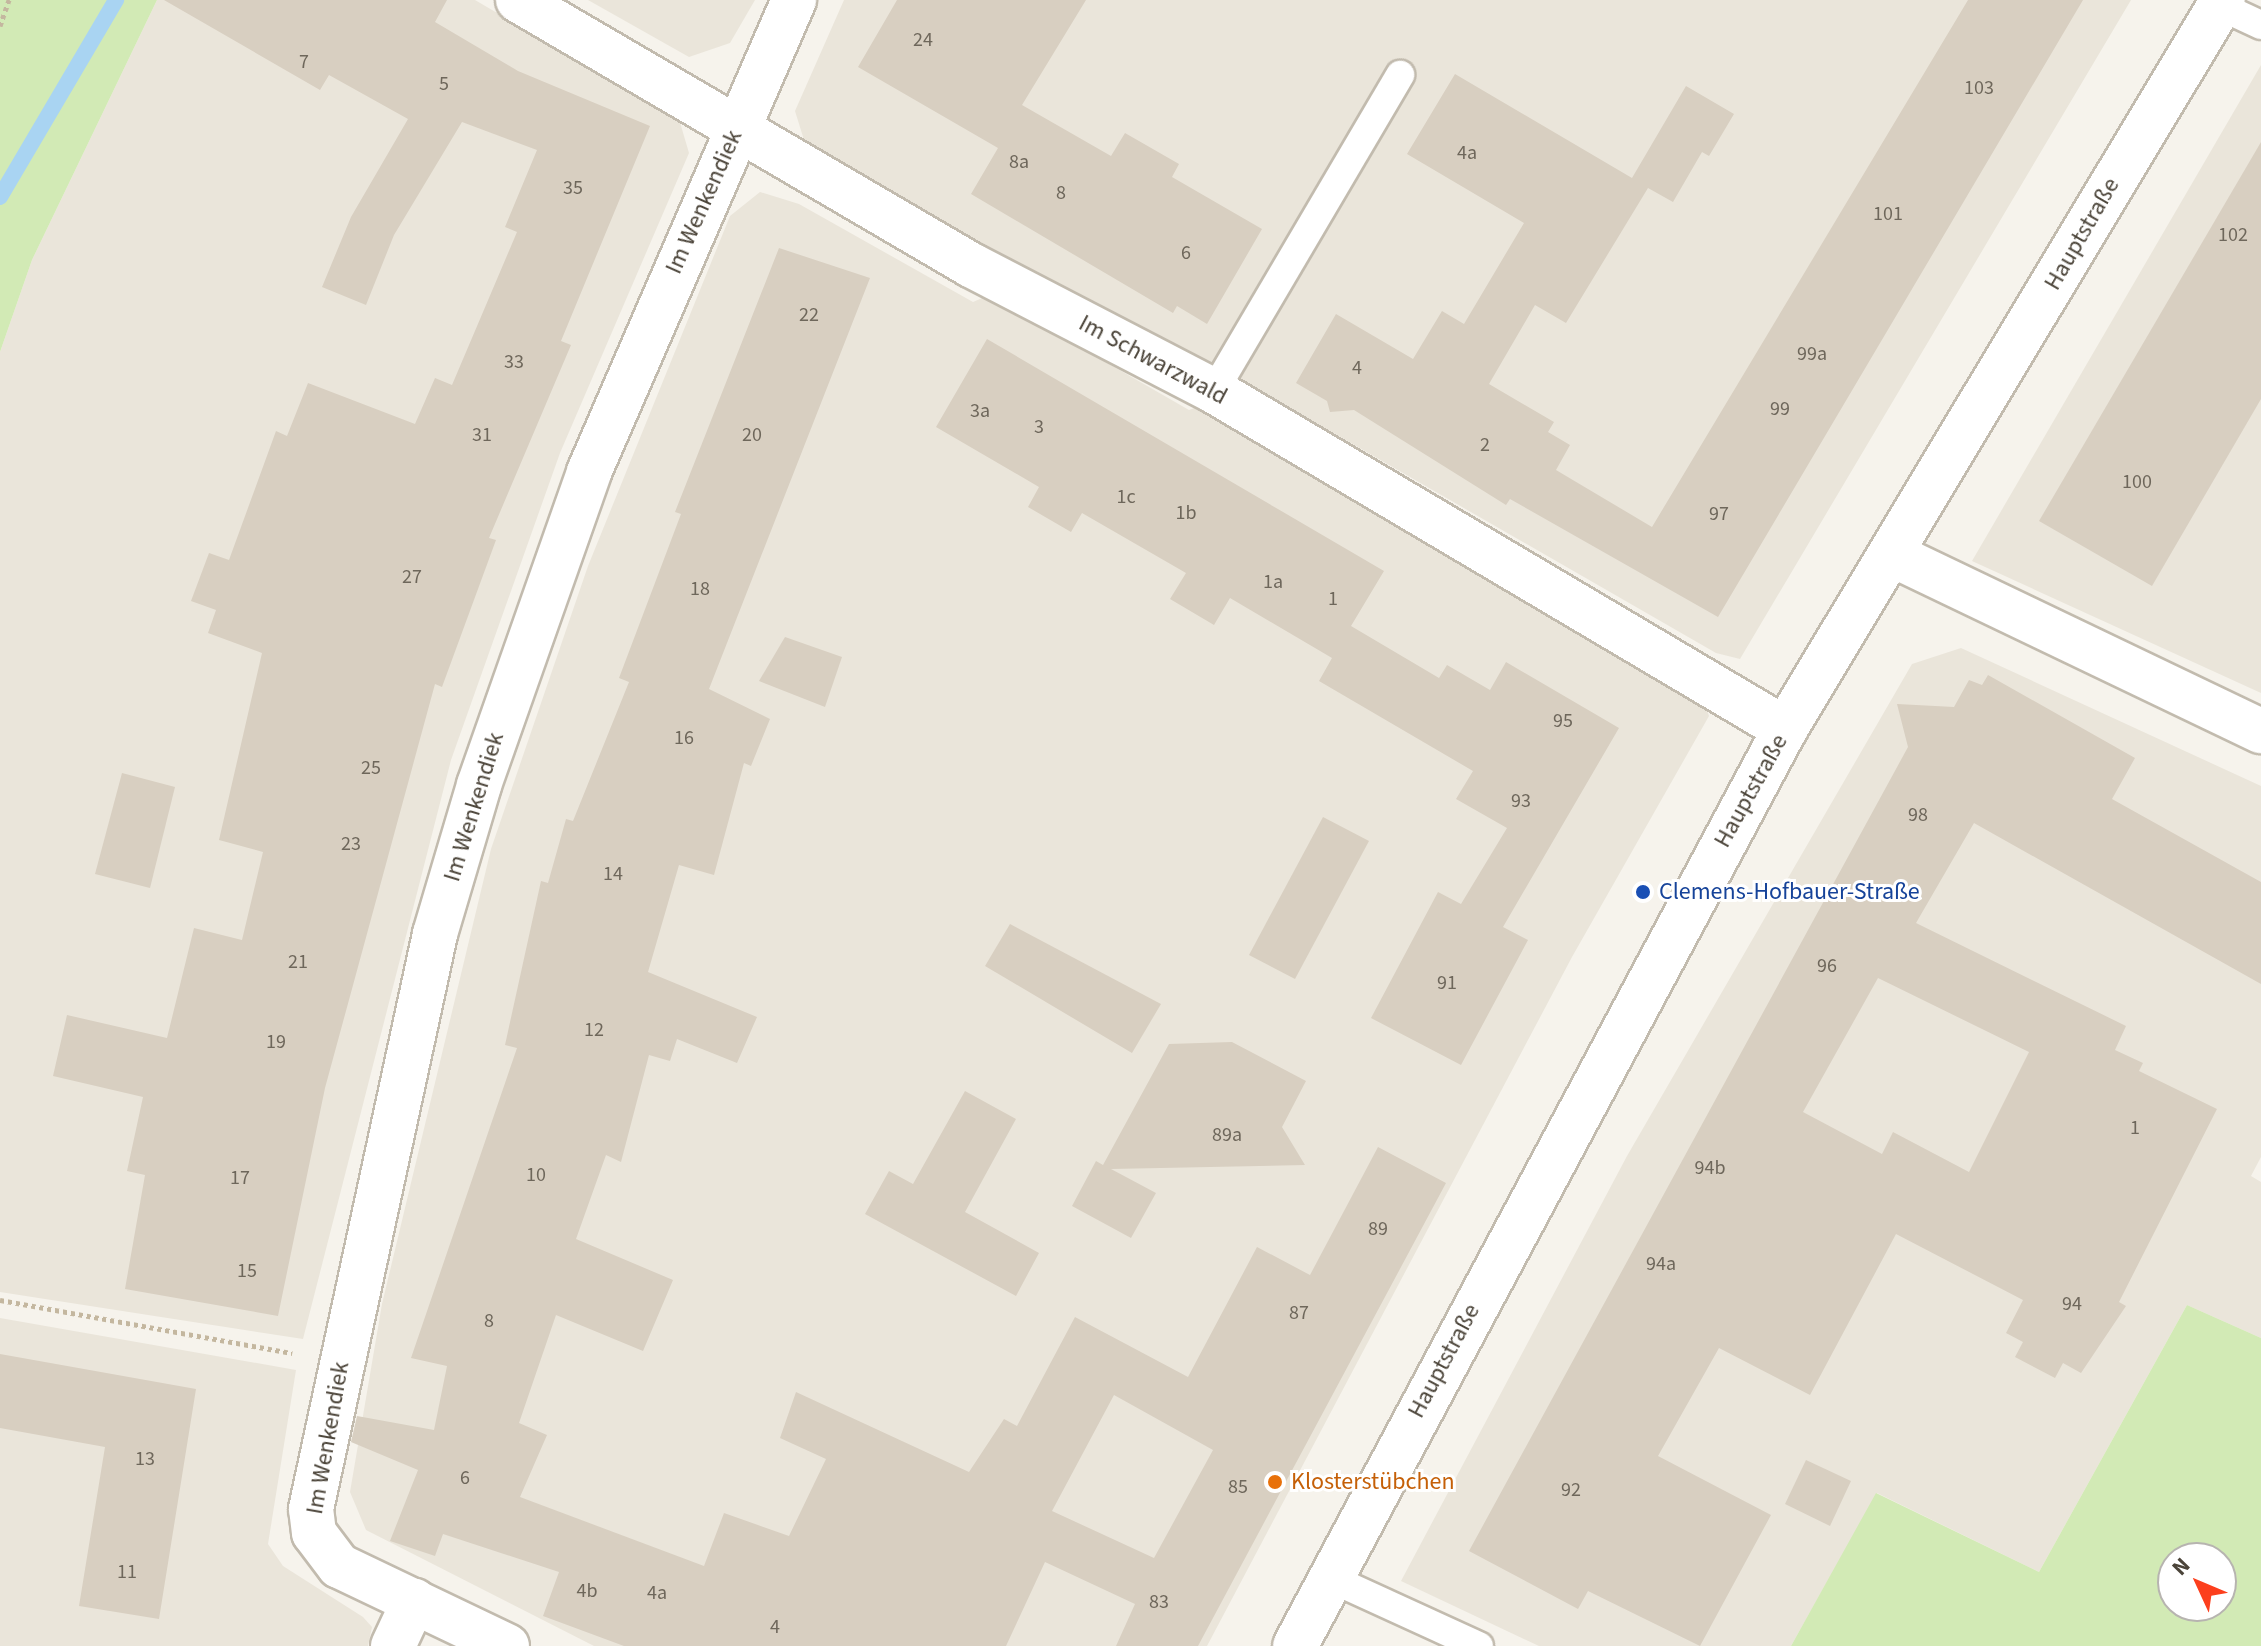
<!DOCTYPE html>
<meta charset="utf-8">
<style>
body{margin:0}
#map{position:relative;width:2261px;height:1646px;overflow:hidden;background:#f6f3ec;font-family:"Source Sans 3",sans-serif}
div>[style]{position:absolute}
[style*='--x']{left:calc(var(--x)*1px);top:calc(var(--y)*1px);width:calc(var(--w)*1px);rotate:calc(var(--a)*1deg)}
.residential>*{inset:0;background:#eae5da}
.green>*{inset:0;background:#d2eab5}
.stream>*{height:16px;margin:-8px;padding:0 8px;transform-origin:8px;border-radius:8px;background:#a9d4f2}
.building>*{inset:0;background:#d8cfc1}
.path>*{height:5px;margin-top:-2.5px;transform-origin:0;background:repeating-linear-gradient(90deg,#c4b79f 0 4px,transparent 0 8px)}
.roads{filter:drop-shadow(2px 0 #c2bbae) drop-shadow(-2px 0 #c2bbae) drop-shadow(0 2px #c2bbae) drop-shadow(0 -2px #c2bbae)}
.service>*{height:28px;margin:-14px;padding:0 14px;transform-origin:14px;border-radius:14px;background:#fff}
.minor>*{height:44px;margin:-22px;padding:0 22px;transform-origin:22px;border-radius:22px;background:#fff}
.tertiary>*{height:44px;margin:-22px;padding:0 22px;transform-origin:22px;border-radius:22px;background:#fff}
.dots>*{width:22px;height:22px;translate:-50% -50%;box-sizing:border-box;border:4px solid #fff;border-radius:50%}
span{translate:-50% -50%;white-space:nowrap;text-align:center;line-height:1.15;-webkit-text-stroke:6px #fff;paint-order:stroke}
.number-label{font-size:20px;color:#6e675b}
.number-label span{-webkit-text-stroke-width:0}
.street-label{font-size:24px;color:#4b4439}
.transit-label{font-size:24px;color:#164399}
.left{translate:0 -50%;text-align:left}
.food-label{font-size:24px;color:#c56008}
.north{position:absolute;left:2157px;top:1542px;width:80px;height:80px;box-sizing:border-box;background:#fff;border:2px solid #b7b4b0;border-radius:50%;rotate:314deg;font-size:22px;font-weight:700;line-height:32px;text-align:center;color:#4b4439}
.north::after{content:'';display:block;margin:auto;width:28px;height:36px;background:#fc3f1d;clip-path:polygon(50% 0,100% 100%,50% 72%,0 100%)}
</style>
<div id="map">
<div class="residential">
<i style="clip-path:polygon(157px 0,475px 0,679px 119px,689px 153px,560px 453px,451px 760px,303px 1339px,0 1292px,0 352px,32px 260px)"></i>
<i style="clip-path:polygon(588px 0,755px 0,730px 43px,689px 57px)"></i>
<i style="clip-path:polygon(844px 0,2131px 0,1740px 659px,1716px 653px,1210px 362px,1151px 344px,804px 140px,795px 111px)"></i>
<i style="clip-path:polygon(2261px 65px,2261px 693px,1972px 561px)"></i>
<i style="clip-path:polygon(760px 192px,799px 204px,973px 302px,989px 295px,1189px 410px,1205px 404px,1704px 702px,1709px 716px,1572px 957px,1207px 1646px,594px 1646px,366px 1530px,350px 1492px,382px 1304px,491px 849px,588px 566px,730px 216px)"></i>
<i style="clip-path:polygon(1961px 648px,2261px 786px,2261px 1157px,2251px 1176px,2261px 1182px,2261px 1338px,2187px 1305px,2039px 1572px,1877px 1493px,1791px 1646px,1539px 1646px,1401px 1581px,1627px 1156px,1912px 664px)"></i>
<i style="clip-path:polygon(0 1318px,296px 1370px,268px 1544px,283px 1566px,363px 1617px,372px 1627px,368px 1646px,0 1646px)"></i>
</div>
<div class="green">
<i style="clip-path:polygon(0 0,157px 0,32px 260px,0 352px)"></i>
<i style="clip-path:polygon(evenodd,2187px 1305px,2261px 1338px,2261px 1646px,1791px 1646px,1876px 1493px,2039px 1572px,2187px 1305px,2221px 1558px,2221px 1606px,2173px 1606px,2173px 1558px,2221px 1558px)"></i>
</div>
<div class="stream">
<i style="--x:0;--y:197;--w:229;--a:-59.5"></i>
</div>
<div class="building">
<i style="clip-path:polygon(164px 0,447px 0,435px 22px,518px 71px,650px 126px,561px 341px,571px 345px,489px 538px,496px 540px,442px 687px,435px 684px,325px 1088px,278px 1316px,125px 1289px,145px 1175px,127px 1171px,143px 1097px,53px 1076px,67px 1015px,167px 1038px,194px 928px,242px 940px,263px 852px,219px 840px,262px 653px,208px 633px,216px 610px,191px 601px,209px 553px,229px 560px,276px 431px,287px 436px,308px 383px,415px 424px,435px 378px,452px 385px,517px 232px,505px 227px,537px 150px,462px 122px,394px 235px,366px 305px,322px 287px,351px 217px,408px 119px,329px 75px,320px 90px)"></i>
<i style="clip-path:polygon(897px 0,1086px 0,1022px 105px,1111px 156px,1125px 133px,1179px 164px,1172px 177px,1262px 229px,1207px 324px,1177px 306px,1173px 313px,971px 194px,998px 148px,858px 67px)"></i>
<i style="clip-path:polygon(1968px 0,2083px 0,1718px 617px,1510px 499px,1506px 505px,1354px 410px,1330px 412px,1327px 401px,1296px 383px,1336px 314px,1413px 359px,1442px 311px,1464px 324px,1524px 223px,1407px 154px,1455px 74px,1632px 178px,1686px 86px,1734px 114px,1709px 156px,1702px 152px,1673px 202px,1648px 188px,1566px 323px,1535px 305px,1489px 384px,1554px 422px,1548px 432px,1570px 445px,1556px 470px,1652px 527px)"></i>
<i style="clip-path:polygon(2261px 142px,2261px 399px,2152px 586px,2039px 521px)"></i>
<i style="clip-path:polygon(evenodd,779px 248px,870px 278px,709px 689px,770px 719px,751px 766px,744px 763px,714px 875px,679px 865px,648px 972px,757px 1017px,737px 1063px,677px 1039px,670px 1061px,649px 1055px,621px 1162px,606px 1155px,576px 1239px,673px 1280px,643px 1351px,556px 1315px,519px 1423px,547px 1435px,520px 1497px,704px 1566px,724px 1513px,789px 1536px,826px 1459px,780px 1438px,796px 1392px,969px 1472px,1004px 1419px,1017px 1426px,1075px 1317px,1188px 1377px,1257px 1247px,1310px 1275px,1378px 1147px,1446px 1183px,1198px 1646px,1116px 1646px,1135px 1604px,1045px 1562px,1006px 1646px,624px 1646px,543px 1616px,559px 1572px,443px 1534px,435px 1556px,390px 1541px,418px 1470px,351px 1442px,357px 1416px,434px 1430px,447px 1366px,411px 1358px,517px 1048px,505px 1045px,541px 881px,548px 883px,566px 819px,573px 821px,629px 682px,619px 678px,681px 514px,675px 512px,779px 248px,1114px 1395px,1213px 1450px,1154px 1558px,1052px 1511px,1114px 1395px)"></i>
<i style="clip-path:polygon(987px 339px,1384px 571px,1351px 626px,1439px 678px,1447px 665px,1490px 690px,1506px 662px,1619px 728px,1503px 927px,1528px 940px,1461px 1065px,1371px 1018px,1438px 892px,1461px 904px,1507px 828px,1456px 799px,1473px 771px,1319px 681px,1332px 658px,1230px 598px,1214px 625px,1170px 599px,1186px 573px,1082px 513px,1071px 532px,1028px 507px,1039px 487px,936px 427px)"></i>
<i style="clip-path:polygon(785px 637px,842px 657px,825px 707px,759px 681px)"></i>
<i style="clip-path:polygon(evenodd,1988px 675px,2135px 758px,2112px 799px,2261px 882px,2261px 984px,1974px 823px,1916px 923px,2126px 1026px,2115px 1050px,2143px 1063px,2139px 1071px,2217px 1109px,2119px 1302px,2126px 1306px,2081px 1373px,2063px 1363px,2055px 1378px,2015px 1357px,2023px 1342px,2006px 1333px,2023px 1300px,1896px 1234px,1810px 1395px,1719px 1348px,1658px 1456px,1771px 1515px,1700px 1646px,1588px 1591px,1578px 1609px,1469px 1551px,1908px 747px,1897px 704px,1954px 707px,1969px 680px,1982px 685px,1988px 675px,1878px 978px,2029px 1052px,1969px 1172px,1893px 1132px,1882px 1154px,1803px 1112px,1878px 978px)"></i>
<i style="clip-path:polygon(122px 773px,175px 787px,150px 888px,95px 874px)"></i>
<i style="clip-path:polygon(1323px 817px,1369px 841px,1295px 979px,1249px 955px)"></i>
<i style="clip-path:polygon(1010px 924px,1161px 1004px,1132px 1053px,985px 966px)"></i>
<i style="clip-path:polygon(1232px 1042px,1306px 1081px,1282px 1127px,1305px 1165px,1111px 1169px,1156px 1193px,1131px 1238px,1072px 1206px,1096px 1161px,1103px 1165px,1169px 1044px)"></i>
<i style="clip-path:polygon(965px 1091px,1016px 1119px,965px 1212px,1039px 1253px,1016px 1296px,865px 1214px,889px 1171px,913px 1184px)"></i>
<i style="clip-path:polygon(0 1354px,196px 1389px,159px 1619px,79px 1606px,105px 1447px,0 1428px)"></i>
<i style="clip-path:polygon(1806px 1460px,1851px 1481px,1830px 1526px,1785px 1504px)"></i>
</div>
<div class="path">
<i style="--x:0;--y:26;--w:28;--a:-71"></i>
<i style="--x:0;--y:1300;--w:297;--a:10.3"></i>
</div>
<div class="roads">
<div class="service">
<i style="--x:2220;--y:6;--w:45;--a:24.9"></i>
<i style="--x:1214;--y:391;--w:367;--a:-59.5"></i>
<i style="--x:1328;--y:1577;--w:166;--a:24.6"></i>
</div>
<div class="minor">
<i style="--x:518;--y:0;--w:525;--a:30.33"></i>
<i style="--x:971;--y:265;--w:274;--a:27.4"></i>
<i style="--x:1214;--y:391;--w:664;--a:30.62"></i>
<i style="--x:1893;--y:555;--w:408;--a:25.6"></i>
<i style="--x:393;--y:1646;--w:50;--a:-65"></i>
<i style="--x:507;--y:1646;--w:186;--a:-154.5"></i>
<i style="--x:339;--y:1566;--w:41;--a:-127.1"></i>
<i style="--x:314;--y:1533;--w:24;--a:-97"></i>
<i style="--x:311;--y:1509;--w:588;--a:-77.83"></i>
<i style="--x:435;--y:934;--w:155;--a:-73.5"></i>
<i style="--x:479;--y:785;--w:332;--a:-70.6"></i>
<i style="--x:589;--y:472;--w:515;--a:-66.52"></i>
</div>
<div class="tertiary">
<i style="--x:1295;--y:1646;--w:1040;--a:-61.88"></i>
<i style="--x:1785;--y:729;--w:850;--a:-59"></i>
</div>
</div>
<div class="dots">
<i style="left:1643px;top:892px;background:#1a4fb4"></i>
<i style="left:1275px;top:1482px;background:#e8710a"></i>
</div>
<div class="number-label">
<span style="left:923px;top:40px">24</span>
<span style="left:304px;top:62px">7</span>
<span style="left:444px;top:84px">5</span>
<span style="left:1979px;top:88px">103</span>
<span style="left:1467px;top:153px">4a</span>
<span style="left:1019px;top:162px">8a</span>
<span style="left:573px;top:188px">35</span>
<span style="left:1061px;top:193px">8</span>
<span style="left:1888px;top:214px">101</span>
<span style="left:2233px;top:235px">102</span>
<span style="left:1186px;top:253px">6</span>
<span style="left:809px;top:315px">22</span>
<span style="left:1812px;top:354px">99a</span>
<span style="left:514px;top:362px">33</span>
<span style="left:1357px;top:368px">4</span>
<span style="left:1780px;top:409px">99</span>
<span style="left:980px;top:411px">3a</span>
<span style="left:1039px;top:427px">3</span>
<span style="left:482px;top:435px">31</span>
<span style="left:752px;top:435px">20</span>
<span style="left:1485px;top:445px">2</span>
<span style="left:2137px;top:482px">100</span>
<span style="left:1126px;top:497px">1c</span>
<span style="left:1186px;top:513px">1b</span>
<span style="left:1719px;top:514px">97</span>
<span style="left:412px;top:577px">27</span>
<span style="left:1273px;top:582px">1a</span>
<span style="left:700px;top:589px">18</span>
<span style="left:1333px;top:599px">1</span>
<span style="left:1563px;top:721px">95</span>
<span style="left:684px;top:738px">16</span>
<span style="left:371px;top:768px">25</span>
<span style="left:1521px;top:801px">93</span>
<span style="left:1918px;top:815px">98</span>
<span style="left:351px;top:844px">23</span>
<span style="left:613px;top:874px">14</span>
<span style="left:298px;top:962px">21</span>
<span style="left:1827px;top:966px">96</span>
<span style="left:1447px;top:983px">91</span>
<span style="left:594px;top:1030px">12</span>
<span style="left:276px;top:1042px">19</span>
<span style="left:2135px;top:1128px">1</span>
<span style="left:1227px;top:1135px">89a</span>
<span style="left:1710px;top:1168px">94b</span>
<span style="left:536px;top:1175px">10</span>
<span style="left:240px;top:1178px">17</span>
<span style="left:1378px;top:1229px">89</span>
<span style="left:1661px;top:1264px">94a</span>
<span style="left:247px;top:1271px">15</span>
<span style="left:2072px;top:1304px">94</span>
<span style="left:1299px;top:1313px">87</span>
<span style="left:489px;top:1321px">8</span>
<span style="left:145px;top:1459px">13</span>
<span style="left:465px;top:1478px">6</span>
<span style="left:1238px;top:1487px">85</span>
<span style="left:1571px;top:1490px">92</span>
<span style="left:127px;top:1572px">11</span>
<span style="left:587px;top:1591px">4b</span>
<span style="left:657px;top:1593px">4a</span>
<span style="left:1159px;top:1602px">83</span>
<span style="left:775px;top:1627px">4</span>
</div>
<div class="street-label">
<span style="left:704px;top:202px;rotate:-66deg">Im Wenkendiek</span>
<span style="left:2082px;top:234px;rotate:-60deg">Hauptstraße</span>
<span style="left:1153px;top:360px;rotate:28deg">Im Schwarzwald</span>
<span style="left:1751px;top:791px;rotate:-61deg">Hauptstraße</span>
<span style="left:474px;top:807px;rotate:-73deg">Im Wenkendiek</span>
<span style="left:1444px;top:1361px;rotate:-62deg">Hauptstraße</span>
<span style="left:328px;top:1438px;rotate:-80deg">Im Wenkendiek</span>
</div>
<div class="transit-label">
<span class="left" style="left:1659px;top:892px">Clemens-Hofbauer-Straße</span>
</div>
<div class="food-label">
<span class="left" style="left:1291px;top:1482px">Klosterstübchen</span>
</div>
<div class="north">N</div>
</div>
